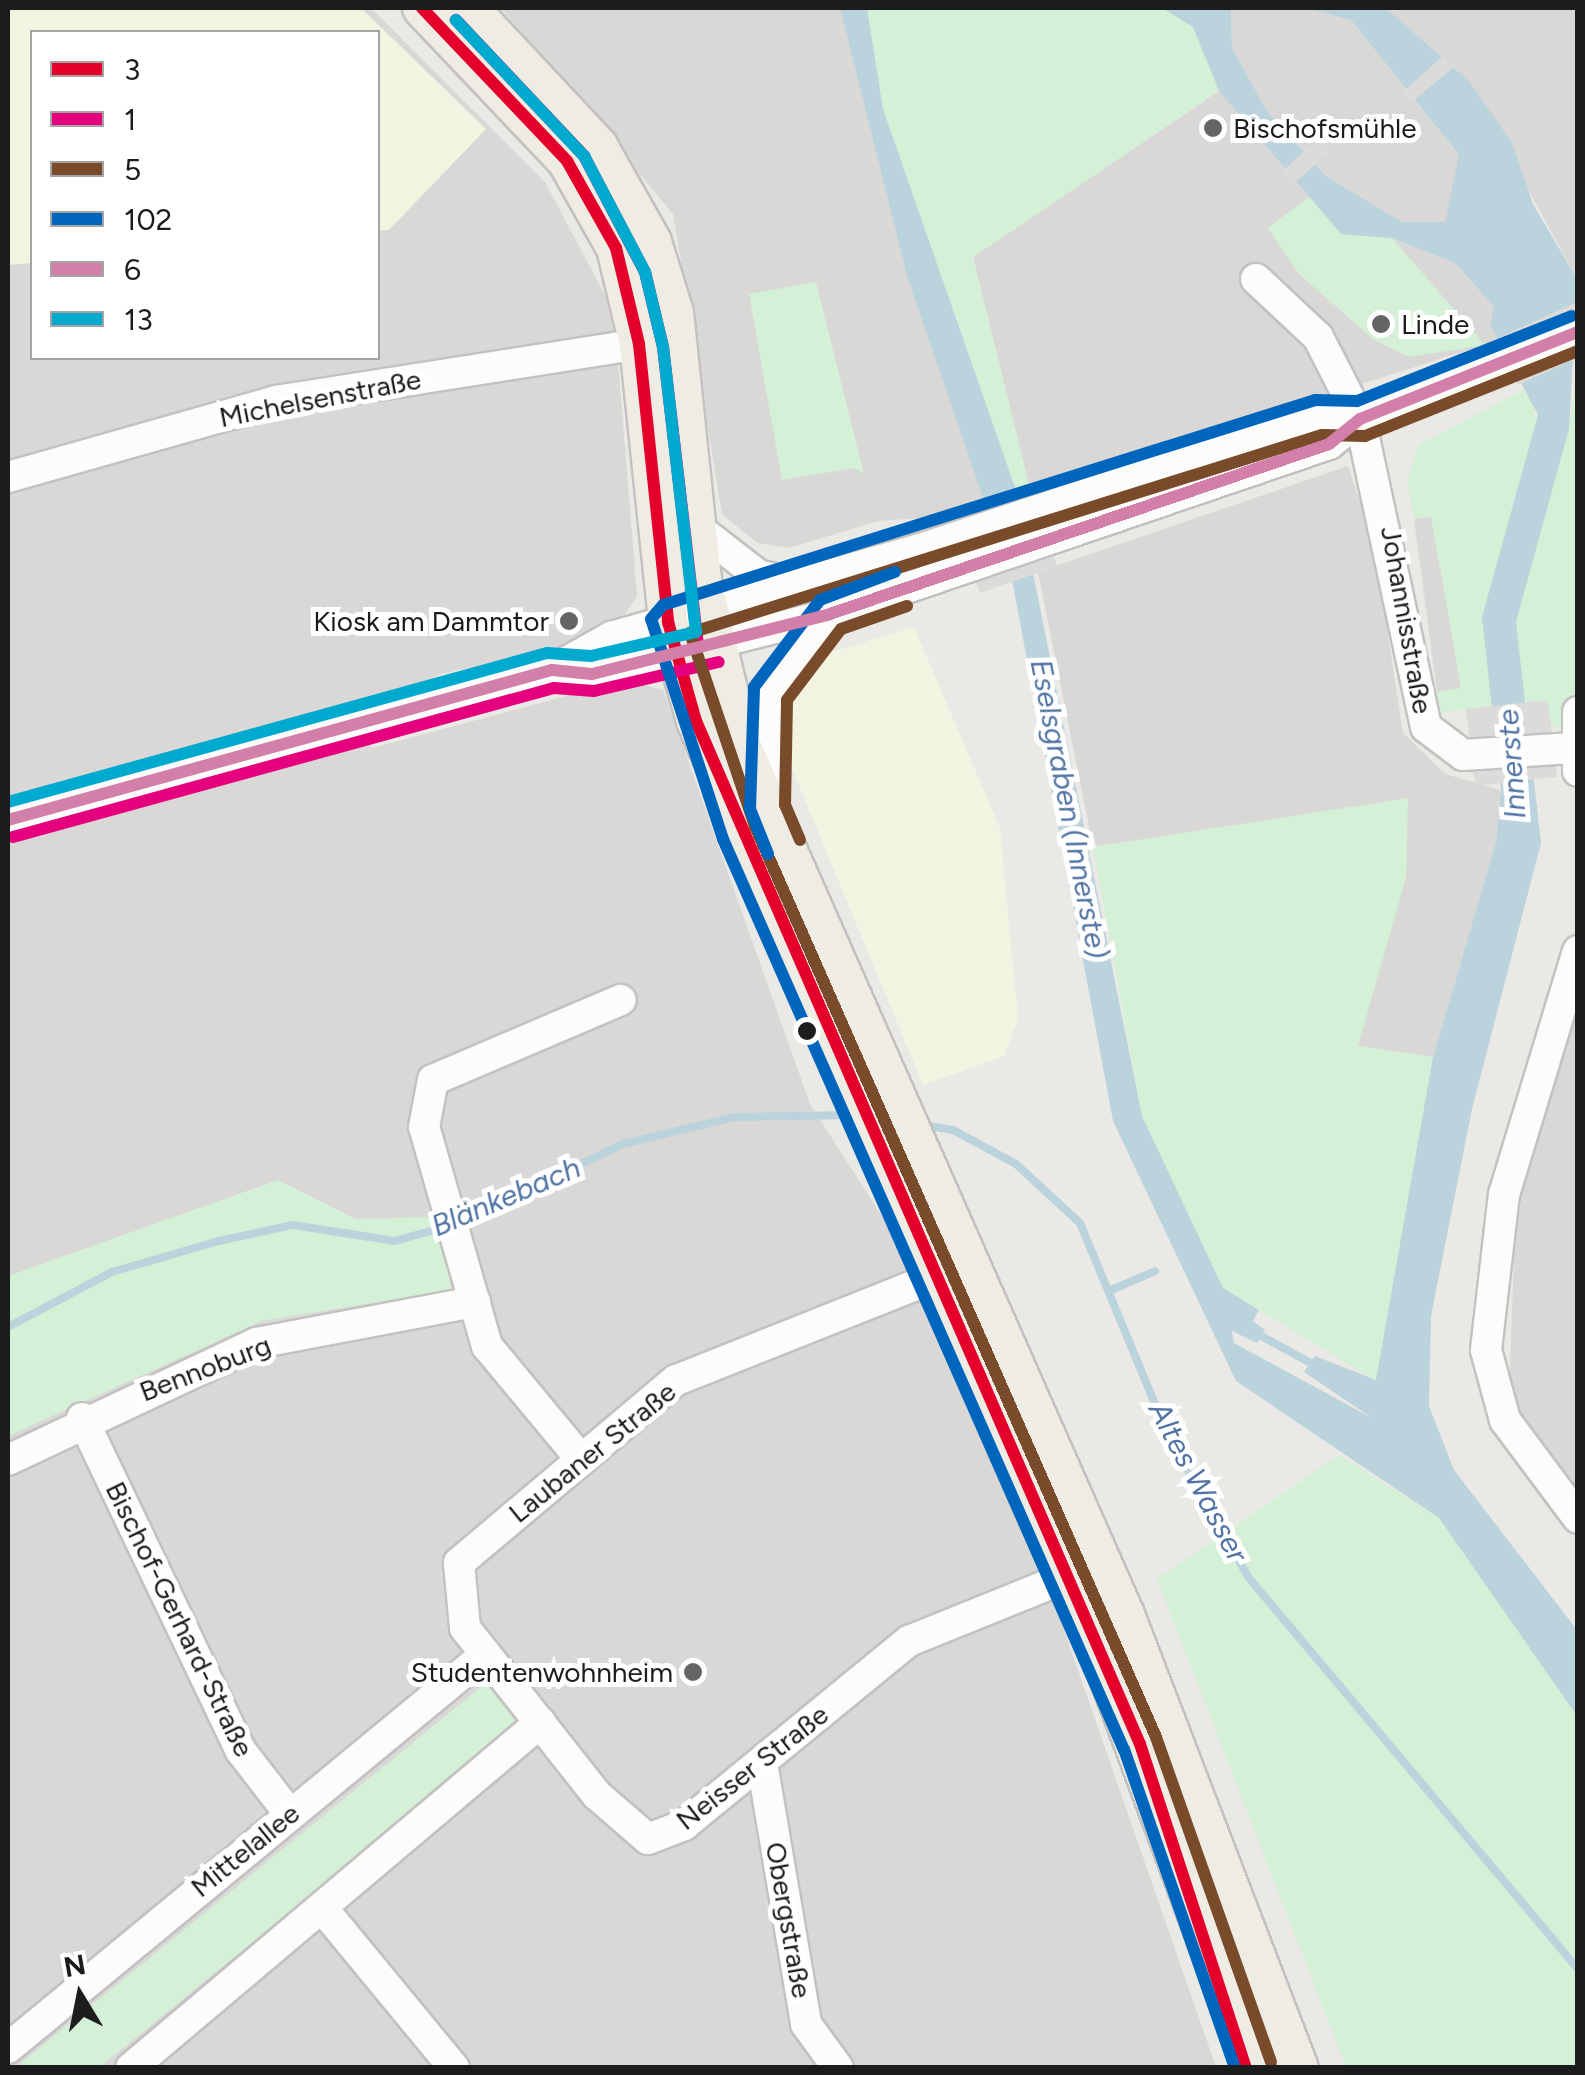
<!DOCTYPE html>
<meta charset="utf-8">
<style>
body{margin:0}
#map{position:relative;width:1585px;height:2075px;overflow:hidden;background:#ebe9e5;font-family:Figtree,sans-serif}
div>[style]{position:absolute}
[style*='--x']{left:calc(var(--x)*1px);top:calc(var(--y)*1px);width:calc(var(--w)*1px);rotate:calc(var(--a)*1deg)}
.residential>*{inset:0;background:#dad8d6}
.education>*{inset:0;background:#f3f3e1}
.religious>*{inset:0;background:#d9d8d6}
.park>*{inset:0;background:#d4f0d6}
.water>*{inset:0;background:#bbd3dc}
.pier>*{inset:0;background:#dcdbd9}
.stream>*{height:8px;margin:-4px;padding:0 4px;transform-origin:4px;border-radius:4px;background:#bbd3dc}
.roads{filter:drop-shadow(2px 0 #c3c2c1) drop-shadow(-2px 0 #c3c2c1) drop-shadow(0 2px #c3c2c1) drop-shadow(0 -2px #c3c2c1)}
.minor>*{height:30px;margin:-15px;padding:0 15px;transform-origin:15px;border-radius:15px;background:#fcfcfb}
.major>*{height:38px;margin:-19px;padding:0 19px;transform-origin:19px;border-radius:19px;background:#efece4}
.bus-1>*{height:12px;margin:-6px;padding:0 6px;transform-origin:6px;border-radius:6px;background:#e4002b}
.bus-2>*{height:12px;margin:-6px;padding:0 6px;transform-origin:6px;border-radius:6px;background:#e5007d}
.bus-3>*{height:12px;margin:-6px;padding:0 6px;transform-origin:6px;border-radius:6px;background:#7a4b2a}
.bus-4>*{height:12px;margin:-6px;padding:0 6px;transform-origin:6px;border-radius:6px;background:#0065bd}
.bus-5>*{height:12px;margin:-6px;padding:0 6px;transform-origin:6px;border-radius:6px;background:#d280aa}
.bus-6>*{height:12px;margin:-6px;padding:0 6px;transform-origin:6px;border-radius:6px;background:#00a9ce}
.dots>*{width:28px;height:28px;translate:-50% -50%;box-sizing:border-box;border:5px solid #fff;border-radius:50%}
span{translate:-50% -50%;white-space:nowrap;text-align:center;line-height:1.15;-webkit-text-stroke:10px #fff;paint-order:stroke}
.poi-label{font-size:28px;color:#1c1c1c}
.left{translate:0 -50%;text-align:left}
.right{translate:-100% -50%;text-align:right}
.street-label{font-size:28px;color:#1c1c1c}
.water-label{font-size:30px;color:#5174a4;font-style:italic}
.frame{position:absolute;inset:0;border:10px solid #1c1c1c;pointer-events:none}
.legend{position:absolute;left:30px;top:30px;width:350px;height:330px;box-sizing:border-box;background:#fff;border:2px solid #a4a4a4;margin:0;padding:12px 18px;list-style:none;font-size:30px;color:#1c1c1c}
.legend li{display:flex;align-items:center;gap:20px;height:50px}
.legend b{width:50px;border:2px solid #a4a4a4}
.north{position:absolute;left:30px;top:1945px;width:100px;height:100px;-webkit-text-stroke:8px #fff;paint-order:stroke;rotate:350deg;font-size:28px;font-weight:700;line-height:40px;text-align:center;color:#1c1c1c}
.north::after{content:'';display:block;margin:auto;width:35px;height:45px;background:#1c1c1c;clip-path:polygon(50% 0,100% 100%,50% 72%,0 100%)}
</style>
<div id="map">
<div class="residential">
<i style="clip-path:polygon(evenodd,8px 8px,371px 8px,545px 182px,614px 312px,637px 596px,621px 620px,581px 641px,438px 675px,363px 714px,372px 748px,625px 680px,663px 690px,810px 1104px,928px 1288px,1048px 1584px,1216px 2067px,8px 2068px,8px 8px,32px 32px,378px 32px,378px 358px,32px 358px,32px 32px)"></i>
<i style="clip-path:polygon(501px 8px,840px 8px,907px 276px,988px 500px,953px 516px,878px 521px,789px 548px,757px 543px,722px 514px,673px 214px)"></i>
<i style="clip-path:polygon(1231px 8px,1304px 8px,1351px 20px,1461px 158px,1445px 222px,1402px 222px,1326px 176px,1267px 111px,1232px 48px)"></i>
<i style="clip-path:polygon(1386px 8px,1577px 8px,1577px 279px,1469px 81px)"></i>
<i style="clip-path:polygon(1219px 91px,1314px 193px,1455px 263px,1494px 307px,1500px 340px,1030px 489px,973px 257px)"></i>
<i style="clip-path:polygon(1348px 466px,1374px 544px,1403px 733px,1445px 774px,1501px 790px,1496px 842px,1433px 1057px,1358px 1046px,1408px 799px,1093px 847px,1038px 572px)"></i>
<i style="clip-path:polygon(1577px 963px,1577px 1499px,1509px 1395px,1516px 1196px)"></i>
</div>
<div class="education">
<i style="clip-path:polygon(8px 8px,361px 8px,486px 129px,389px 230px,378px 231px,378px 32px,32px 32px,32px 263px,8px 265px)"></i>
<i style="clip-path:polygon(914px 627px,1000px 828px,1018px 1019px,1004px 1056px,923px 1085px,778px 735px,798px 674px,825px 654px)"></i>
</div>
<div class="religious">
<i style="clip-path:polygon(1431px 516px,1462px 688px,1437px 692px,1414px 519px)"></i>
</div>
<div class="park">
<i style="clip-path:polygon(867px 8px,1162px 8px,1193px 27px,1210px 56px,1219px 91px,973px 257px,1030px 489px,1017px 493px,883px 109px)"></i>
<i style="clip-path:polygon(1314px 193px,1341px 234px,1392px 238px,1485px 345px,1409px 357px,1374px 340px,1299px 274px,1268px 228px)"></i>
<i style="clip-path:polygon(816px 282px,864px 474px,855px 468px,782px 480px,749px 294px)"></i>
<i style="clip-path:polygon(1577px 375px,1577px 742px,1519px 701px,1441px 713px,1437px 692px,1461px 688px,1431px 516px,1414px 519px,1407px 482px,1418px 445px,1527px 388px,1539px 426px,1528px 450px,1569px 429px)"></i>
<i style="clip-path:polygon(1408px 798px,1406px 878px,1358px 1046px,1433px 1057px,1376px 1381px,1223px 1288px,1142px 1116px,1093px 847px)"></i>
<i style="clip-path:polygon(278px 1180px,356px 1219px,436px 1217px,452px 1290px,262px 1321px,8px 1436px,8px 1276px)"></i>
<i style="clip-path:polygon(1339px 1455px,1439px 1518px,1577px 1716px,1577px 2067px,1346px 2067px,1157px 1579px)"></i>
<i style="clip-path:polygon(487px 1682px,519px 1723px,100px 2067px,15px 2068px)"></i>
</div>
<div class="water">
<i style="clip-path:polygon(840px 8px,867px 8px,883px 109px,1017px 493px,1142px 1116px,1223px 1288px,1259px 1310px,1253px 1321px,1265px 1330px,1257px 1343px,1232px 1331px,1234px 1343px,1372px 1418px,1304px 1372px,1315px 1356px,1376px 1380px,1433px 1057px,1496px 842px,1501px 790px,1482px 617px,1538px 415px,1490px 324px,1494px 307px,1455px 263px,1392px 238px,1341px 234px,1219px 91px,1193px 27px,1162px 8px,1231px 8px,1232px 48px,1267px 111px,1326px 176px,1402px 222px,1445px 222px,1459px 155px,1351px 20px,1304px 8px,1386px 8px,1469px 81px,1512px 143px,1533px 204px,1577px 279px,1569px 429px,1516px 622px,1541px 843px,1472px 1109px,1431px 1316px,1429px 1406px,1454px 1470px,1577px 1630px,1577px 1716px,1439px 1518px,1236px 1381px,1113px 1121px,1013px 585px,907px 276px)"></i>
</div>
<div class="pier">
<i style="clip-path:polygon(1444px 55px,1455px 66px,1412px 102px,1403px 92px)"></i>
<i style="clip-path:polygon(1321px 137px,1331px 151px,1291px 186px,1280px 173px)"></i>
<i style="clip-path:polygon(1577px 302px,1577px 358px,1518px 385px,1494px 340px)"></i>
<i style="clip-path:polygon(1030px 489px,1057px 566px,980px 593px,953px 516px)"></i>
<i style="clip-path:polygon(1548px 700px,1557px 777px,1475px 786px,1466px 709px)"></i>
</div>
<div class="stream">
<i style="--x:924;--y:1125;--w:29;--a:10"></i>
<i style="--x:953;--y:1130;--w:72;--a:28.4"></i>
<i style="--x:1016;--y:1164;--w:87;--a:42.7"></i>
<i style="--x:1080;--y:1223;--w:230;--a:67.5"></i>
<i style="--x:1168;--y:1435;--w:164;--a:60.5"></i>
<i style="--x:1249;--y:1578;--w:511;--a:49.92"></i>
<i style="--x:458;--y:1223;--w:183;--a:-25.6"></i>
<i style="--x:623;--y:1144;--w:115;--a:-13.6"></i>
<i style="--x:735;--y:1117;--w:121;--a:-0.9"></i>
<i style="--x:1109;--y:1291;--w:50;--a:-23.5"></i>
<i style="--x:8;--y:1327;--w:118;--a:-27.9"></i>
<i style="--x:112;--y:1272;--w:111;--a:-16.2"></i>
<i style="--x:219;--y:1241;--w:76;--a:-12.2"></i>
<i style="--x:293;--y:1225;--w:103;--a:8.9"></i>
<i style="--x:395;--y:1241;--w:51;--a:-15.9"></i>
<i style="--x:1254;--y:1332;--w:71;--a:28.7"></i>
</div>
<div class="roads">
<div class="minor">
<i style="--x:1256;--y:279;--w:85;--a:43.1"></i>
<i style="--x:1318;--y:337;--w:92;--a:62.9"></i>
<i style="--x:1360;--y:419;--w:315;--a:77.9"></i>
<i style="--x:1426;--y:727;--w:46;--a:37.1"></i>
<i style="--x:1463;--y:755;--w:110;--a:-3.6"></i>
<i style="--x:8;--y:477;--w:279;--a:-15.8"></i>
<i style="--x:276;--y:401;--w:367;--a:-8.9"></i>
<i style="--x:695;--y:526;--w:80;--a:37.9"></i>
<i style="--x:758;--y:575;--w:42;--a:13.7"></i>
<i style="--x:552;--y:670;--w:40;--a:5.7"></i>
<i style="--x:592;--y:674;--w:245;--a:-14.1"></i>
<i style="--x:830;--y:614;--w:527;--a:-18.81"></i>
<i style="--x:1329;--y:444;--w:40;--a:-39"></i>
<i style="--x:1360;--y:419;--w:235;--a:-21.8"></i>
<i style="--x:1578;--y:712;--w:59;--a:90"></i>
<i style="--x:766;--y:790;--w:96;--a:-87.6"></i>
<i style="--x:770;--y:694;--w:97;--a:-53.8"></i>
<i style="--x:8;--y:820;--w:564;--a:-15.42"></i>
<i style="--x:552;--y:670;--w:68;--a:-29.2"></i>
<i style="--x:611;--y:637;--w:321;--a:-15.9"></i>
<i style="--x:920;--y:549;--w:421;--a:-18.3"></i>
<i style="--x:1320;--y:417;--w:40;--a:2.9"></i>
<i style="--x:1578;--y:951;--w:254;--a:106.9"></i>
<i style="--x:1504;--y:1194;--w:157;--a:96.6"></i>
<i style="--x:1486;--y:1350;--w:73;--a:74.8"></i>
<i style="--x:1505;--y:1420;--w:122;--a:53.3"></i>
<i style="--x:938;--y:1276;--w:282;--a:158.3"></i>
<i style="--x:676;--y:1380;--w:284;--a:139.9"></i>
<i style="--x:459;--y:1563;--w:65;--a:84.7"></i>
<i style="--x:465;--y:1628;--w:213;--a:51.7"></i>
<i style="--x:597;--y:1795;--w:67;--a:40.8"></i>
<i style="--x:648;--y:1839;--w:39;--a:-21"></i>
<i style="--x:684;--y:1825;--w:291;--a:-39.3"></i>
<i style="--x:909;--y:1641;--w:174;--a:-22"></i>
<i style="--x:82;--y:1418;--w:369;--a:64.5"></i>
<i style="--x:241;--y:1751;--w:78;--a:52.3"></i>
<i style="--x:580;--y:1458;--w:146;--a:-129.7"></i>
<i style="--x:487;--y:1346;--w:228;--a:-106"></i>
<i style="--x:424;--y:1127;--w:48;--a:-79.2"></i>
<i style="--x:433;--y:1080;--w:204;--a:-23.1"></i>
<i style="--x:8;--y:1460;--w:275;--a:-25.2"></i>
<i style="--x:257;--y:1343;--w:222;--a:-10.7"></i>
<i style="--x:762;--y:1763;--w:265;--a:80.4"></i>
<i style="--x:806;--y:2024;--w:54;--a:54"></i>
<i style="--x:323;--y:1909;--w:206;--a:50.5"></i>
<i style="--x:8;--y:2048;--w:619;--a:-39.5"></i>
<i style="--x:131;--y:2068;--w:536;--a:-40.16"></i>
</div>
<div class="major">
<i style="--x:422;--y:8;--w:211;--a:46.5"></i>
<i style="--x:567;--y:161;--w:100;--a:60.6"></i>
<i style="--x:616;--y:248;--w:99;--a:76.5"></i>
<i style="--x:639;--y:344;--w:280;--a:84"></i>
<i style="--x:668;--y:622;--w:103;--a:74.2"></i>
<i style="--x:696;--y:721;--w:961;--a:66.39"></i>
<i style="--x:1081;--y:1602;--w:497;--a:69.6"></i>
<i style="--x:469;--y:8;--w:189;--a:46.9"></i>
<i style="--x:598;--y:146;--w:110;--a:60.6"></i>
<i style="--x:652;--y:242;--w:74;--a:72.8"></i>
<i style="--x:674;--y:313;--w:269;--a:84"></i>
<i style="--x:702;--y:581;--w:169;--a:76.6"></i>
<i style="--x:741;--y:745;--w:951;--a:66.18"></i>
<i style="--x:1125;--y:1615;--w:485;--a:69"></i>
</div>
</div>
<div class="bus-1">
<i style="--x:422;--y:8;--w:211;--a:46.5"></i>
<i style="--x:567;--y:161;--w:100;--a:60.6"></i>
<i style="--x:616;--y:248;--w:99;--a:76.5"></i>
<i style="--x:639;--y:344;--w:280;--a:84"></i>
<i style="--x:668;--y:622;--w:103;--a:74.2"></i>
<i style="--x:696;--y:721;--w:1115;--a:66.54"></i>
<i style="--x:1140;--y:1744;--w:341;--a:71.9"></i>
</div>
<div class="bus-2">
<i style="--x:456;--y:20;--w:187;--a:46.7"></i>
<i style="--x:584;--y:156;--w:131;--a:62.3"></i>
<i style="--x:645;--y:272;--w:77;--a:76.5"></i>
<i style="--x:663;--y:347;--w:302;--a:83.3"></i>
<i style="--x:13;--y:837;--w:561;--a:-15.4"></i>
<i style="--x:554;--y:688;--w:40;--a:4.3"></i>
<i style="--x:594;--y:691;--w:128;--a:-13.1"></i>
</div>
<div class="bus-3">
<i style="--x:800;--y:840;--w:38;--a:-113"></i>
<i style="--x:785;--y:805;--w:105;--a:-88.9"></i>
<i style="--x:787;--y:700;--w:89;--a:-52.7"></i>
<i style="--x:841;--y:629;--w:70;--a:-19.2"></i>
<i style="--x:1271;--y:2062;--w:345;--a:-109.5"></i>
<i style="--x:1156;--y:1737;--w:995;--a:-113.76"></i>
<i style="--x:755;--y:826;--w:204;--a:-108.6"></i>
<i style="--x:690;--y:633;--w:662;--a:-17.4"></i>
<i style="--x:1322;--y:435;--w:43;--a:1.3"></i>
<i style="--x:1365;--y:436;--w:229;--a:-21.8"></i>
</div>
<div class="bus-4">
<i style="--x:768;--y:854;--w:48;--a:-111.8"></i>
<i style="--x:750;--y:809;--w:122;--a:-88.1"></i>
<i style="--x:754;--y:687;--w:109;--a:-52.8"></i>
<i style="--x:820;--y:600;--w:80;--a:-20.5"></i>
<i style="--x:1235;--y:2068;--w:337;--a:-109.2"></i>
<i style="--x:1124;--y:1750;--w:995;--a:-113.76"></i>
<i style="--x:723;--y:839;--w:231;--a:-108.1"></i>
<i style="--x:651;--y:619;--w:18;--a:-49"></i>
<i style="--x:663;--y:605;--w:683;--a:-17.45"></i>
<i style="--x:1315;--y:400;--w:42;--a:1.4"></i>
<i style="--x:1357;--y:401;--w:231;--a:-21.6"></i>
</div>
<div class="bus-5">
<i style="--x:8;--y:820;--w:564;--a:-15.42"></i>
<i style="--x:552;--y:670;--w:40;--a:5.7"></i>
<i style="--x:592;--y:674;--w:245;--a:-14.1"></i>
<i style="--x:830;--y:614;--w:527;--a:-18.81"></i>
<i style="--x:1329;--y:444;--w:40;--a:-39"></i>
<i style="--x:1360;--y:419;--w:235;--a:-21.8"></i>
</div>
<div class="bus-6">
<i style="--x:8;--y:802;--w:559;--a:-15.45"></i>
<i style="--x:547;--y:653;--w:44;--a:3.9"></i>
<i style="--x:591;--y:656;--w:108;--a:-12.9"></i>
<i style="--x:696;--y:632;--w:287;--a:-96.6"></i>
<i style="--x:663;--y:347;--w:77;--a:-103.5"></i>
<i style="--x:645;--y:272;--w:131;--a:-117.7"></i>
<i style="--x:584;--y:156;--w:187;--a:-133.3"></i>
</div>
<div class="dots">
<i style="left:1213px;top:128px;background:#646462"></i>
<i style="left:1381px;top:324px;background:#646462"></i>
<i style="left:569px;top:621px;background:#646462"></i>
<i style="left:807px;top:1031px;background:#1c1c1c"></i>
<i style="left:693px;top:1672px;background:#646462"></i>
</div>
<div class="poi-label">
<span class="left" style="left:1233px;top:128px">Bischofsmühle</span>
<span class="left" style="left:1401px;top:324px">Linde</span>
<span class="right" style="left:549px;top:621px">Kiosk am Dammtor</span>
<span class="right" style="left:673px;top:1672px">Studentenwohnheim</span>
</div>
<div class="street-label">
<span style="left:320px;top:398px;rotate:-11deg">Michelsenstraße</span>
<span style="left:1407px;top:620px;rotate:80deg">Johannisstraße</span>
<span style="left:205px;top:1368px;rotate:-21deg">Bennoburg</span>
<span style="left:592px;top:1452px;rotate:-39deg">Laubaner Straße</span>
<span style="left:180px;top:1619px;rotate:64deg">Bischof-Gerhard-Straße</span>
<span style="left:752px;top:1767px;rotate:-38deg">Neisser Straße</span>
<span style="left:245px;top:1850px;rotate:-39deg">Mittelallee</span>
<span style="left:789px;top:1920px;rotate:80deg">Obergstraße</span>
</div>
<div class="water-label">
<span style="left:1512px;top:764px;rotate:-94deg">Innerste</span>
<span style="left:1069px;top:809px;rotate:79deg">Eselsgraben (Innerste)</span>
<span style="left:506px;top:1197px;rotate:-23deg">Blänkebach</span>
<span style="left:1198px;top:1482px;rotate:62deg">Altes Wasser</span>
</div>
<div class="frame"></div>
<ul class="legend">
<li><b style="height:12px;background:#e4002b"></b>3</li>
<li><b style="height:12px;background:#e5007d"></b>1</li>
<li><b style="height:12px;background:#7a4b2a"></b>5</li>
<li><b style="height:12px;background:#0065bd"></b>102</li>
<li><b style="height:12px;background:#d280aa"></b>6</li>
<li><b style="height:12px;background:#00a9ce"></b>13</li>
</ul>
<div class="north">N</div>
</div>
